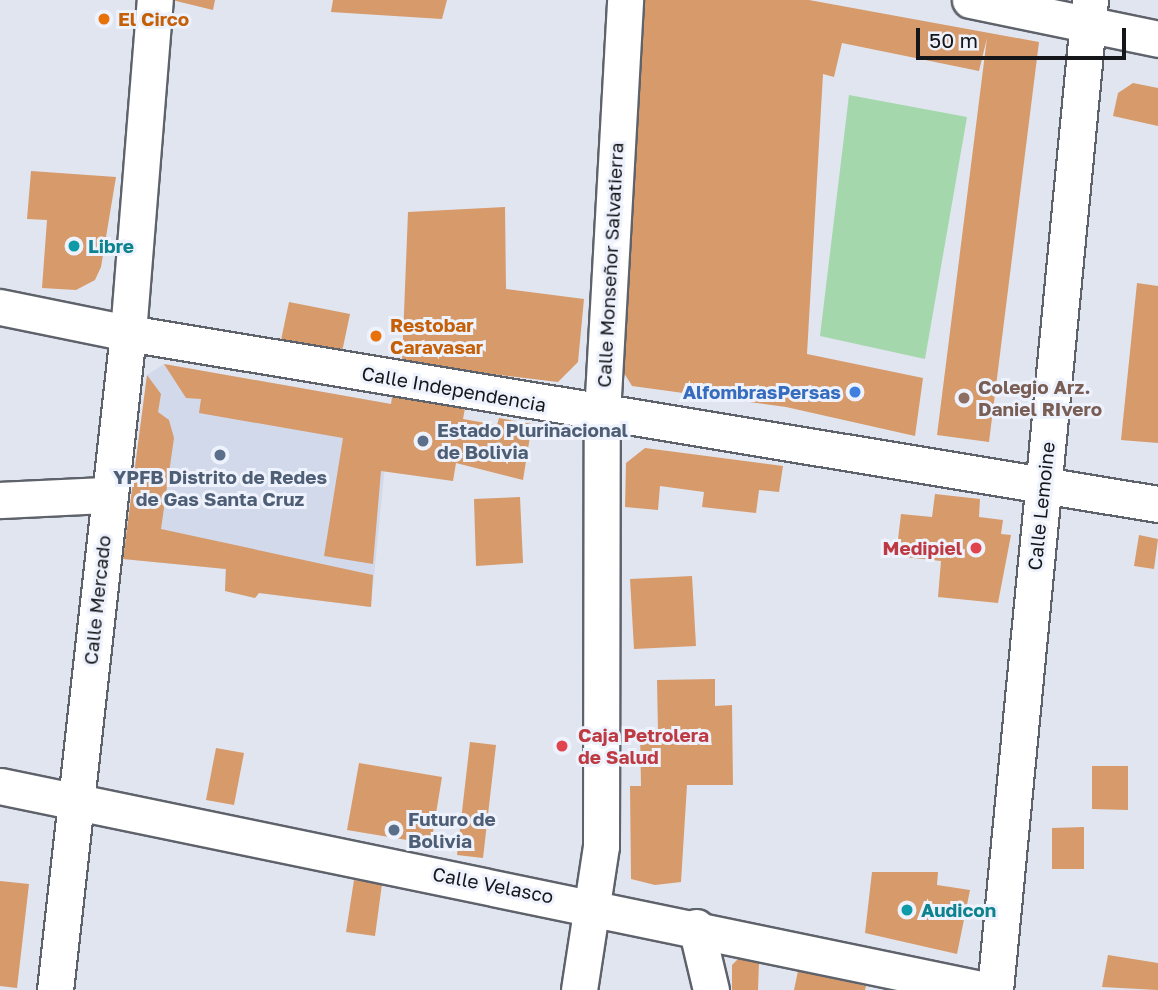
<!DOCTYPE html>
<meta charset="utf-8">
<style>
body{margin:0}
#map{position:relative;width:1158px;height:990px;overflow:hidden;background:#e1e5ef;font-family:"Golos Text",sans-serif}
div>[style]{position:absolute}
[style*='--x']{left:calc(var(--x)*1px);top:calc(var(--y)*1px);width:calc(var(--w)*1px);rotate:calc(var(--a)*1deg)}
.built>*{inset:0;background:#d1d9ea}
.green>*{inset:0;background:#a4d8ac}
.building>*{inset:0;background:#d69a6b}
.roads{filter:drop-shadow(2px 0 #5e626a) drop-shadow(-2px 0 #5e626a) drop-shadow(0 2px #5e626a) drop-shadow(0 -2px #5e626a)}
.minor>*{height:35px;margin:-17.5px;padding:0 17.5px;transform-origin:17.5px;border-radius:17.5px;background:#fff}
.dots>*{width:19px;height:19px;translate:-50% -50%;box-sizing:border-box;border:4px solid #eef2fd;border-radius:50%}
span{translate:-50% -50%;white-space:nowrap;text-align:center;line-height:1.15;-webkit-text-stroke:6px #eef2fd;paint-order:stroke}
.food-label{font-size:19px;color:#c56008;font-weight:700}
.left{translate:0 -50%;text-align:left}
.culture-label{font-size:19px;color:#0d838f;font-weight:700}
.street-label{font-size:19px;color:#141619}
.education-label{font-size:19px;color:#785e54;font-weight:700}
.shop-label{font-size:19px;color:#366cbe;font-weight:700}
.right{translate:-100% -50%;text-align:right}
.service-label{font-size:19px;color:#4e5e75;font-weight:700}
.health-label{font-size:19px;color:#be3a42;font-weight:700}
.scale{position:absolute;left:916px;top:28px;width:210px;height:32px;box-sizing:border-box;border:4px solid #141619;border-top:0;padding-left:9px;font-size:21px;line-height:24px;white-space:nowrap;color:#141619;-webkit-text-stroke:5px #eef2fd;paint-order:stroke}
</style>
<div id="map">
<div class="built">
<i style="clip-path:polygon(164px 364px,391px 404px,371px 607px,259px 593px,255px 598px,225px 591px,225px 569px,123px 559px,147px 375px)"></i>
</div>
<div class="green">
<i style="clip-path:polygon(849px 95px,967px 117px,925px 359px,820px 336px)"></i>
</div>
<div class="building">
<i style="clip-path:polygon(172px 0,215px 0,213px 10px)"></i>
<i style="clip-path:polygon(333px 0,447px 0,442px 19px,331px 12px)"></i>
<i style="clip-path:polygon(643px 0,809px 0,1039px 42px,989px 442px,937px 435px,987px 38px,979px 71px,842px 43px,834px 77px,823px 74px,807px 354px,923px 378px,915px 436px,786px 407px,632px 386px,624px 373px)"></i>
<i style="clip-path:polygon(1133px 83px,1158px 88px,1158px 126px,1113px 116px,1118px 93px)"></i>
<i style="clip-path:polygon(31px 171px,116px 177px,101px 267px,95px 280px,76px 290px,42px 288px,47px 220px,27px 219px)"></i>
<i style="clip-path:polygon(505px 207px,506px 289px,584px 299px,578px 362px,558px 382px,402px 363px,408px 212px)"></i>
<i style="clip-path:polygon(1137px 283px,1158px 286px,1158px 443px,1121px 440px)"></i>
<i style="clip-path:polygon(289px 302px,350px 314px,342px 352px,281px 340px)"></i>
<i style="clip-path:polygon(164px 364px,391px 404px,392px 397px,465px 408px,463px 419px,497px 425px,499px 418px,532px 424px,523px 480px,456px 463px,453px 481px,381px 471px,373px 564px,324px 556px,343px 438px,199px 413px,201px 399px,186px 398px)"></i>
<i style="clip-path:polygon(147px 375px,161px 394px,158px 412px,169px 420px,174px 438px,161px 529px,373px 575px,371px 607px,259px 593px,255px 598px,225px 591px,226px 569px,123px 559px)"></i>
<i style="clip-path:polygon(645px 448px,783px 466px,779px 492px,759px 490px,756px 513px,702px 507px,704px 492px,660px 486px,658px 510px,625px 507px,626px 463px)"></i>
<i style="clip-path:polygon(935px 494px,980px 499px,979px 517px,1003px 520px,1001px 534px,1011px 535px,998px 603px,938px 597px,941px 561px,896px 556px,901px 514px,932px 517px)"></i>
<i style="clip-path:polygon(520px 497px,523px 563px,476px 566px,474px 499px)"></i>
<i style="clip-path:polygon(1139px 535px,1158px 539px,1154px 569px,1134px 566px)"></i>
<i style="clip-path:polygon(692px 576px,696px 646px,634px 649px,630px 579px)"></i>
<i style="clip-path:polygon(715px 679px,715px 706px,732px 705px,733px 785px,687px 785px,681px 882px,655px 885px,631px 879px,630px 786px,641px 786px,640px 732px,658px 732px,657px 680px)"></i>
<i style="clip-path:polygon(470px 742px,496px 745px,483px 858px,457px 855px)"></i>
<i style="clip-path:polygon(216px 748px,244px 753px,234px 805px,206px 800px)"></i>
<i style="clip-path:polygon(359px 763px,442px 777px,431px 844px,347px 830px)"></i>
<i style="clip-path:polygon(1092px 766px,1128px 766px,1128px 810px,1092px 809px)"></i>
<i style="clip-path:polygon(1084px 827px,1084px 869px,1052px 869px,1052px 828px)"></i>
<i style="clip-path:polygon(872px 872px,938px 872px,937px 885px,970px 890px,957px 954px,865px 933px)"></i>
<i style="clip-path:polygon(354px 880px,382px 884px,375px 936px,346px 932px)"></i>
<i style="clip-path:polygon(0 881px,29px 884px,17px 988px,0 986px)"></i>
<i style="clip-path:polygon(1108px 955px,1158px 963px,1158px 990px,1102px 987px)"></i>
<i style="clip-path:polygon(739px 958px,759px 962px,758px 990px,732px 990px,732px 965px)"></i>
<i style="clip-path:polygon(798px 971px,866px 986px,865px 990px,794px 990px)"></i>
</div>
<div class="roads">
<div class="minor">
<i style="--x:970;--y:0;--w:192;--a:11.7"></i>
<i style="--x:0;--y:307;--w:131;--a:11.5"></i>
<i style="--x:128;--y:333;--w:1044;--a:9.43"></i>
<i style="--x:0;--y:500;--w:108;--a:-2.7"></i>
<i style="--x:0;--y:786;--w:1007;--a:11.69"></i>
<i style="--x:696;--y:927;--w:65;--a:76.6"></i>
<i style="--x:55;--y:990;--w:661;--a:-83.66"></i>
<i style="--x:128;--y:333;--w:334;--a:-85.4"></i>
<i style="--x:579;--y:990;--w:146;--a:-81.3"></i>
<i style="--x:601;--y:846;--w:432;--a:-89.9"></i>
<i style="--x:602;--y:414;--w:415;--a:-86.8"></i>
<i style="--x:995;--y:990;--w:995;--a:-84.52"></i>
</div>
</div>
<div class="dots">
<i style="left:104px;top:19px;background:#e8710a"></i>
<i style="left:74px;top:246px;background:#0f9aa8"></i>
<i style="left:376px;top:336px;background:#e8710a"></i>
<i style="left:855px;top:392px;background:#3f7fe0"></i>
<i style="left:964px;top:398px;background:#8d6e63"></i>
<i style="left:423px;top:441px;background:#5c6f8a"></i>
<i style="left:220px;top:455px;background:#5c6f8a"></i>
<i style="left:976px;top:548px;background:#e0444e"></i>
<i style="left:562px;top:746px;background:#e0444e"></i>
<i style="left:394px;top:830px;background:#5c6f8a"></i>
<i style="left:907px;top:910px;background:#0f9aa8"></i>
</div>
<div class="food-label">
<span class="left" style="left:118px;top:19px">El Circo</span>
<span class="left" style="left:390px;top:336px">Restobar<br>Caravasar</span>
</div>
<div class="culture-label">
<span class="left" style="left:88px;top:246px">Libre</span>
<span class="left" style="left:921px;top:910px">Audicon</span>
</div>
<div class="street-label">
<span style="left:610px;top:265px;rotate:-87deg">Calle Monseñor Salvatierra</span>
<span style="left:454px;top:389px;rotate:10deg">Calle Independencia</span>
<span style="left:1041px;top:506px;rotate:-84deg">Calle Lemoine</span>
<span style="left:97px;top:600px;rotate:-84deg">Calle Mercado</span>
<span style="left:493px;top:885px;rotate:11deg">Calle Velasco</span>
</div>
<div class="education-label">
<span class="left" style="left:978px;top:398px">Colegio Arz.<br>Daniel RIvero</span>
</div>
<div class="shop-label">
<span class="right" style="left:841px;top:392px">AlfombrasPersas</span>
</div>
<div class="service-label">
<span class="left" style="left:437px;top:441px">Estado Plurinacional<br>de Bolivia</span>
<span style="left:220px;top:488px">YPFB Distrito de Redes<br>de Gas Santa Cruz</span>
<span class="left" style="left:408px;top:830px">Futuro de<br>Bolivia</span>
</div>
<div class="health-label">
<span class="right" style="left:962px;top:548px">Medipiel</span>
<span class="left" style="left:578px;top:746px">Caja Petrolera<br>de Salud</span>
</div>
<div class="scale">50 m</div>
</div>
